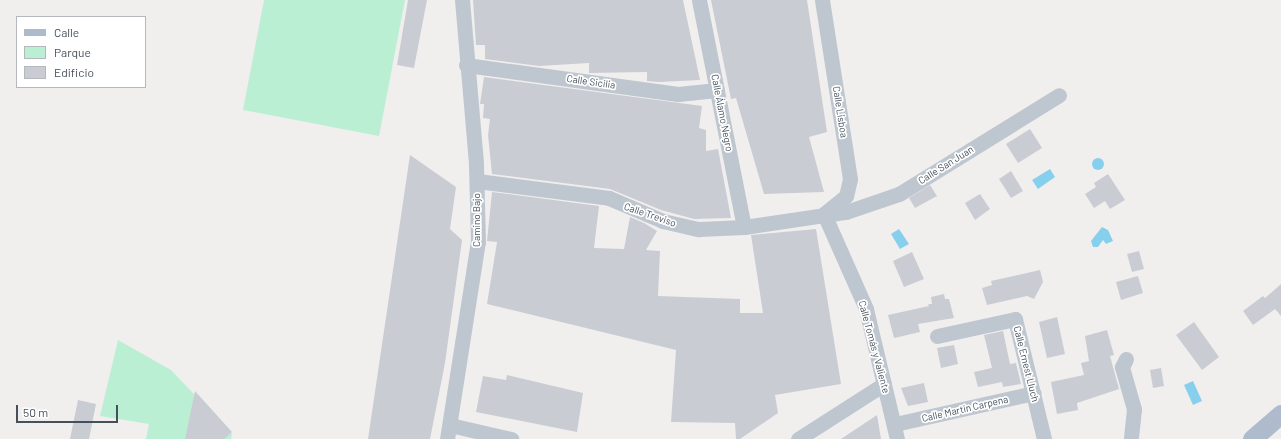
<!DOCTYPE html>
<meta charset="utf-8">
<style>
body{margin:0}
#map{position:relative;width:1281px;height:439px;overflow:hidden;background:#f1eeee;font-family:Barlow,sans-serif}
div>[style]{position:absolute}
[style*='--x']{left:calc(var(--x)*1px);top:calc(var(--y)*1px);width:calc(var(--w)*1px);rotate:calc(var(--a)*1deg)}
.green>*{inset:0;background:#bbefd3}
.water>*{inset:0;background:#87d0ed}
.round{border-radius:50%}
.building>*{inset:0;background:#caccd4}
.minor>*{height:15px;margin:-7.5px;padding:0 7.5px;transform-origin:7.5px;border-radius:7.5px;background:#bec7d0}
.major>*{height:19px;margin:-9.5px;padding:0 9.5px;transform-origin:9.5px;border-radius:9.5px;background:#adbbcd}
span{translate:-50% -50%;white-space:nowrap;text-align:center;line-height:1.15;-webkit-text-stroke:3.5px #fff;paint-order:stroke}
.street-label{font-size:10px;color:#46505b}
.legend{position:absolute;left:16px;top:16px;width:130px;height:72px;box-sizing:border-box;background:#fff;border:1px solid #b5b9bd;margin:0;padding:5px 7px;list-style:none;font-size:12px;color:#46505b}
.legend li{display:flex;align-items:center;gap:8px;height:20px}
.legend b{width:20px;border:1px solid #b5b9bd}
.scale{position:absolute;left:16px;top:405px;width:102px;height:18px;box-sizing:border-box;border:2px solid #46505b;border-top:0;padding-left:5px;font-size:12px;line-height:14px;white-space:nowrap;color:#46505b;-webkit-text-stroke:3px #fff;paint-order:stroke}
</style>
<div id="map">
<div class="green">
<i style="clip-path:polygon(264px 0,405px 0,379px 136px,243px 110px)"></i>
<i style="clip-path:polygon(118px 340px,171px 370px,232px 434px,231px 439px,146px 439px,149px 424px,100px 416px)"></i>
</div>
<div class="water">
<i class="round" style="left:1092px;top:158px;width:12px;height:12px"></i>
<i style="clip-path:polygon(1050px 169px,1055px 177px,1038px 189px,1032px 180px)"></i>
<i style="clip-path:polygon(1102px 227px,1108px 230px,1113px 241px,1106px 244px,1103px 240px,1098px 247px,1093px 247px,1091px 241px)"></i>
<i style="clip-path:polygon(899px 229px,909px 244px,900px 249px,891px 234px)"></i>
<i style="clip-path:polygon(1193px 381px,1202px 401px,1193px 405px,1184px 385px)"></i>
</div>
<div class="building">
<i style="clip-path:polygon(408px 0,427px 0,414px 68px,397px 65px)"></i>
<i style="clip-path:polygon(473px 0,683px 0,700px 80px,659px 82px,647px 81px,647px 72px,589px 73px,589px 63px,539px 66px,485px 59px,485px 45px,476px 45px)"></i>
<i style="clip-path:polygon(711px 0,807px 0,827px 132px,809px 137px,824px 192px,764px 194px,736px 98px,731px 99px)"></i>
<i style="clip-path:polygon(484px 77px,702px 106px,699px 128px,706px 130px,706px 151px,718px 149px,731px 218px,694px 219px,661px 210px,610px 189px,492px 174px,488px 135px,490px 119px,483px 118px,484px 104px,480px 104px)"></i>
<i style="clip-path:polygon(1030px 129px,1042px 148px,1018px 163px,1006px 144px)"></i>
<i style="clip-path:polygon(410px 155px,456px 187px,450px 229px,462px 240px,445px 363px,430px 439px,368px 439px)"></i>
<i style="clip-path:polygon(1011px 171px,1023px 191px,1011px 198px,999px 179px)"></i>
<i style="clip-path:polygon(1108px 174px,1125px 200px,1110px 209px,1105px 201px,1094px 208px,1085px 194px,1096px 187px,1094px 183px)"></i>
<i style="clip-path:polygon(930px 185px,937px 196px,915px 208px,909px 198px)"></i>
<i style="clip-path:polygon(492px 192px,599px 206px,594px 248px,624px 249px,630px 217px,644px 223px,657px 231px,646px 250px,660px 251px,658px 296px,740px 299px,740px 313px,763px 313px,751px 235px,816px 229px,841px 384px,775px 395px,778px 413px,740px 439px,736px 439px,735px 423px,671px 422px,676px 350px,487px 304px,497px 242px,487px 241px)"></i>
<i style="clip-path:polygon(980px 194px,990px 209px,975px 220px,965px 203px)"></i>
<i style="clip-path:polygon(1139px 251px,1144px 269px,1132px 272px,1127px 254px)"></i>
<i style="clip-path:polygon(912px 252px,924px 279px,904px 287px,893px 261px)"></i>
<i style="clip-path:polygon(1040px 270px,1043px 282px,1034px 299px,1027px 296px,987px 305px,982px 288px,992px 285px,991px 281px)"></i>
<i style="clip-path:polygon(1138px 276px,1143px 293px,1121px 300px,1116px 282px)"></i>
<i style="clip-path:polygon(1281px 284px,1281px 316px,1275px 309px,1253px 325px,1243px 311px,1263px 296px,1265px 298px)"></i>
<i style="clip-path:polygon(944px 294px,945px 299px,949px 299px,954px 318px,918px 324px,920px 332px,894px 338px,888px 315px,929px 306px,928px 304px,932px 304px,931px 297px)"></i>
<i style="clip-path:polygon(1057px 317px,1065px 354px,1047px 358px,1039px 322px)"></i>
<i style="clip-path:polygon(1194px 322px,1219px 357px,1202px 370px,1176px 335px)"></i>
<i style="clip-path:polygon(1107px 330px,1114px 355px,1110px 356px,1119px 389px,1077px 403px,1078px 410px,1057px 414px,1051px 382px,1084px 375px,1081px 363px,1089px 361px,1085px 336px)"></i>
<i style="clip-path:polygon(1003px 331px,1010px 364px,1016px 363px,1021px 384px,1003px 387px,1002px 382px,978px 387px,974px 372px,992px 368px,984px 335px)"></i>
<i style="clip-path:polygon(954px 345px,958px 364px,941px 368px,937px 348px)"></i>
<i style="clip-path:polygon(1161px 368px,1164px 386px,1153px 388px,1150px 370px)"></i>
<i style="clip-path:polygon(507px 375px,583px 393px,577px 432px,476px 412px,483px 376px,506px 380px)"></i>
<i style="clip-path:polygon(924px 383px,928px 402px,908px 406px,901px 388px)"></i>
<i style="clip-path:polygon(195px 391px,232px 432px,224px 439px,185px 439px)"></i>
<i style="clip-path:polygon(78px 400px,96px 404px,89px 439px,70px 439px)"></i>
<i style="clip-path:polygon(877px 415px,881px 439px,841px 439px)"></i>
</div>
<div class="minor">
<i style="--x:699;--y:0;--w:231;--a:78.8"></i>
<i style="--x:822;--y:0;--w:181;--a:81.1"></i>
<i style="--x:850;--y:179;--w:17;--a:103"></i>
<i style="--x:846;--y:196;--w:28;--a:141"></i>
<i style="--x:466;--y:65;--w:214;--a:7.8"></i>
<i style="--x:678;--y:94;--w:39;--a:-6"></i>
<i style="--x:477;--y:181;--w:133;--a:7.3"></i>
<i style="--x:609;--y:198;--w:59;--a:23.1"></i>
<i style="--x:663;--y:221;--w:37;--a:13"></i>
<i style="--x:699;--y:229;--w:45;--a:-2.5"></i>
<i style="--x:744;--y:227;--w:103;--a:-8.4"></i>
<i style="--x:846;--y:212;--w:56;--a:-18.8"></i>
<i style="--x:899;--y:194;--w:188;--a:-31.7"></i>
<i style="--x:824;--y:214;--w:104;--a:66.1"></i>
<i style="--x:866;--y:309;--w:134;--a:76.6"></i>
<i style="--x:937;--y:336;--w:80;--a:-12.3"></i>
<i style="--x:1015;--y:319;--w:123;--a:76.4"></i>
<i style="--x:1126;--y:359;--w:9;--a:117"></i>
<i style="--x:1122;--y:367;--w:44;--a:74.1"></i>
<i style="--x:1134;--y:409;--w:30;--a:96"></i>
<i style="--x:895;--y:424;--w:142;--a:-12.6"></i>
<i style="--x:450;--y:425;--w:63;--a:12.9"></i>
<i style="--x:447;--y:439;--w:199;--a:-81.1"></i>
<i style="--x:478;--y:242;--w:79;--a:-91.5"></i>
<i style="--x:476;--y:163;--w:164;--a:-94.9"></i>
<i style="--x:798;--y:439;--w:102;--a:-32.6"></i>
</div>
<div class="major">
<i style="--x:1252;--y:439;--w:38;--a:-41"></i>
</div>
<div class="street-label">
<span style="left:591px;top:82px;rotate:8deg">Calle Sicilia</span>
<span style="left:840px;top:112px;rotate:81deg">Calle Lisboa</span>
<span style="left:722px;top:113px;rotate:79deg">Calle Álamo Negro</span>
<span style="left:946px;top:165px;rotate:-32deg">Calle San Juan</span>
<span style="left:650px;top:215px;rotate:19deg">Calle Treviso</span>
<span style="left:477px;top:220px;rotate:-90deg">Camino Bajo</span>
<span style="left:874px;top:347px;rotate:75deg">Calle Tomás y Valiente</span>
<span style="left:1026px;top:364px;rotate:76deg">Calle Ernest Lluch</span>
<span style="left:965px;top:409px;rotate:-13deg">Calle Martín Carpena</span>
</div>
<ul class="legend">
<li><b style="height:5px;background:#adbbcd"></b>Calle</li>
<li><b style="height:11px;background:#bbefd3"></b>Parque</li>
<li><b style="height:11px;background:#caccd4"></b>Edificio</li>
</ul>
<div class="scale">50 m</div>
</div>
